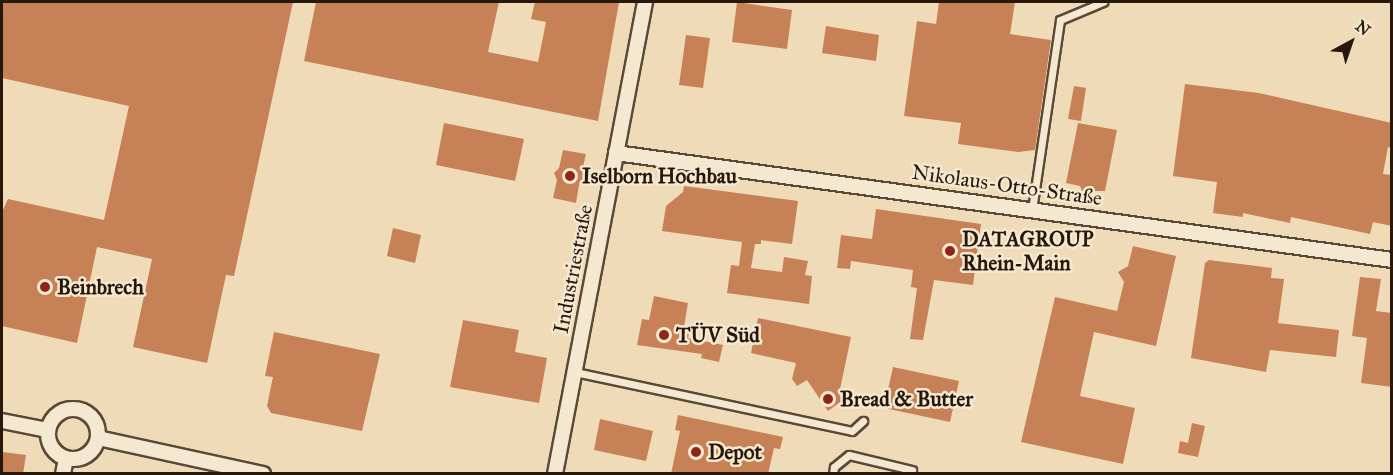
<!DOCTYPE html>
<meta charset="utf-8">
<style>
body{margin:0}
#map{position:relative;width:1393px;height:475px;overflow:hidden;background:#f0dbb8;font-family:"IM FELL Great Primer",serif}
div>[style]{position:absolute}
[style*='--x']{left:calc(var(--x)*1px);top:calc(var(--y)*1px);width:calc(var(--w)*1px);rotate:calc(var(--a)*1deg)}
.building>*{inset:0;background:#c78157}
.roads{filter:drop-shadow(2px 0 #594936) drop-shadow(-2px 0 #594936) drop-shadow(0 2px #594936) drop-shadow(0 -2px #594936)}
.lane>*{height:7px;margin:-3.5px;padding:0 3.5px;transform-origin:3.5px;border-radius:3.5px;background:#f5e8d1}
.street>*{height:14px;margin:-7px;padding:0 7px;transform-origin:7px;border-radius:7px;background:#f5e8d1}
.street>.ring{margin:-7px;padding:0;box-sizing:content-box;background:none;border:14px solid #f5e8d1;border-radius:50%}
.dots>*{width:16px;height:16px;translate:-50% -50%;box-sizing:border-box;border:3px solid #f5e8d1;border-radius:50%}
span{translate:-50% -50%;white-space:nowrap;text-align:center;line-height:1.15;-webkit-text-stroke:5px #f5e8d1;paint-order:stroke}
.poi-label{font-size:21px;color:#27180b;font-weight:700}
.left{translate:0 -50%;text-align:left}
.street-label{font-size:21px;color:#27180b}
.frame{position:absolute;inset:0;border:3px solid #27180b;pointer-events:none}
.north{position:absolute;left:1321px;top:12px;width:60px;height:60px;-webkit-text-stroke:4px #f5e8d1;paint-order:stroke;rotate:40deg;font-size:16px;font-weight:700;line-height:24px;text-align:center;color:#27180b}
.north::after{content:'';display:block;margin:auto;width:21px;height:27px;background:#27180b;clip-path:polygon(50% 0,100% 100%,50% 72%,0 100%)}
</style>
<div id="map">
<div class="building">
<i style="clip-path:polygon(2px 2px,293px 2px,234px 276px,226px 275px,207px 363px,133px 347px,152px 259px,97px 247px,77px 343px,2px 326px,2px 212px,8px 199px,104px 220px,129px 106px,2px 78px)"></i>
<i style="clip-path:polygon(316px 2px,499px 2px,488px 52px,538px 62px,546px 22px,531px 19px,535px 2px,619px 2px,598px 121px,304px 61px)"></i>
<i style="clip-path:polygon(737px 2px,792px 10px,787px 49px,732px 42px)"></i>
<i style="clip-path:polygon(939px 2px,1015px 2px,1010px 34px,1051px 40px,1035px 150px,1018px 152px,958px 144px,961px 123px,904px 116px,917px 21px,936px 24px)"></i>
<i style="clip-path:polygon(826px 26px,879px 35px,876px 61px,822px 53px)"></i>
<i style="clip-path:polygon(686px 35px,710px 38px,703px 88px,679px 85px)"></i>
<i style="clip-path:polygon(1185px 84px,1259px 93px,1392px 123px,1392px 148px,1388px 147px,1383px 174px,1392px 175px,1392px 226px,1373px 222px,1370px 234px,1291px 217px,1290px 223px,1243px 213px,1243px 217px,1213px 213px,1217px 182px,1173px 176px)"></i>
<i style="clip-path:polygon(1074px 86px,1086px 88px,1081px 121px,1068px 119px)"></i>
<i style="clip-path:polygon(444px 123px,524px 139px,515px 181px,436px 165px)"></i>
<i style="clip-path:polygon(1078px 123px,1117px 130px,1105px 191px,1082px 191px,1080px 186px,1066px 183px)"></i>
<i style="clip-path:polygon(563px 150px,586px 154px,582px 171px,586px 180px,579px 185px,576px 203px,553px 198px,557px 180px,554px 173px,559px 168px)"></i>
<i style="clip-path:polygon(684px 186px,798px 201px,792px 244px,761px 240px,761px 244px,755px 244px,751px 268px,782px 272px,784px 257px,808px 261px,805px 275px,812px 276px,809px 304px,727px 293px,731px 265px,739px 266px,742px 242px,662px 231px,666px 206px,683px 192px)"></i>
<i style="clip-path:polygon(876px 209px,981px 224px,973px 285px,934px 280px,923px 340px,910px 339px,917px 288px,911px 287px,913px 270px,851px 261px,850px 269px,837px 268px,841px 235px,872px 239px)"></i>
<i style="clip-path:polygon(393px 228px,421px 235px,415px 263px,387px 256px)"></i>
<i style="clip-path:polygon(1133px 246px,1176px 256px,1156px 346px,1094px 332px,1080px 396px,1135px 408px,1123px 464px,1021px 442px,1055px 297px,1117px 311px,1124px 282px,1118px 272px,1128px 266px)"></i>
<i style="clip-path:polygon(1209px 260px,1272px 268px,1271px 278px,1284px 279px,1278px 323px,1339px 330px,1336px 357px,1270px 350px,1266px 372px,1191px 358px,1205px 263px)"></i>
<i style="clip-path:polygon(1360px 277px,1381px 279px,1376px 311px,1392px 313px,1392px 387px,1361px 383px,1367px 338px,1352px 336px)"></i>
<i style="clip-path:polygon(654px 296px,688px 303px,684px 327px,690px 328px,688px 338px,723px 345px,719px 362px,701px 358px,702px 354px,637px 345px,642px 319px,649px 320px)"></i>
<i style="clip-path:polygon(758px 318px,851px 337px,839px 394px,843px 400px,828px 411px,807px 380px,797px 386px,792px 379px,796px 363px,751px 353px)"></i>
<i style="clip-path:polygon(463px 320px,519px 330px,515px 352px,547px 358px,539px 403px,450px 387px)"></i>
<i style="clip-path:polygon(274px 332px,380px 354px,362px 431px,271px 413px,267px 406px,273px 377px,265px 376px)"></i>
<i style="clip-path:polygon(893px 367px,959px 381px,950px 422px,884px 408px)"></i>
<i style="clip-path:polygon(678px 415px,783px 437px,780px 449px,774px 448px,768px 474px,671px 474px,680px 431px,675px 430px)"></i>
<i style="clip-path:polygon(600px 419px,653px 431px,646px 461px,594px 450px)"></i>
<i style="clip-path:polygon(1192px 423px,1205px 426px,1198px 457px,1178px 453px,1180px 441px,1188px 443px)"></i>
<i style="clip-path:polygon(2px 452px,26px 455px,23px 474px,2px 474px)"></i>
</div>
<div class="roads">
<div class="lane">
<i style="--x:1032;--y:210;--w:192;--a:-81.6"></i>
<i style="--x:1060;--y:20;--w:47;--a:-22.7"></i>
<i style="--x:575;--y:372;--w:283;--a:12"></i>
<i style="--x:852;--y:431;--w:15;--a:-42"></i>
<i style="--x:833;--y:474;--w:7;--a:-82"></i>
<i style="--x:834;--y:467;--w:19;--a:-39"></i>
<i style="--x:849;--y:455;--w:65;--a:13.4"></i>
</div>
<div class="street">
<i style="--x:616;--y:153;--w:783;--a:7.85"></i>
<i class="ring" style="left:48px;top:409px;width:36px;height:36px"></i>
<i style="--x:2;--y:421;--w:47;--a:11.1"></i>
<i style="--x:98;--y:438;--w:169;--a:12.3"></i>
<i style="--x:63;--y:474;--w:16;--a:-79"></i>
<i style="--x:555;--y:474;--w:481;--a:-79.2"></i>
</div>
</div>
<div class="dots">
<i style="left:570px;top:176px;background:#8f2418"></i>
<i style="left:950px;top:251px;background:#8f2418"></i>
<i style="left:45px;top:287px;background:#8f2418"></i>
<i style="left:664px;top:335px;background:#8f2418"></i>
<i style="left:828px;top:399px;background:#8f2418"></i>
<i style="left:696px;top:452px;background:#8f2418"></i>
</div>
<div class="poi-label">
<span class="left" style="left:582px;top:176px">Iselborn Hochbau</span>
<span class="left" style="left:962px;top:251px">DATAGROUP<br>Rhein-Main</span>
<span class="left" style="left:57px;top:287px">Beinbrech</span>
<span class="left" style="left:676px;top:335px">TÜV Süd</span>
<span class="left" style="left:840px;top:399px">Bread &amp; Butter</span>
<span class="left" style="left:708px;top:452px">Depot</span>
</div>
<div class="street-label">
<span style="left:1007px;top:185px;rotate:8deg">Nikolaus-Otto-Straße</span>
<span style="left:573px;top:269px;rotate:-79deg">Industriestraße</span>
</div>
<div class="frame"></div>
<div class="north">N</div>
</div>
